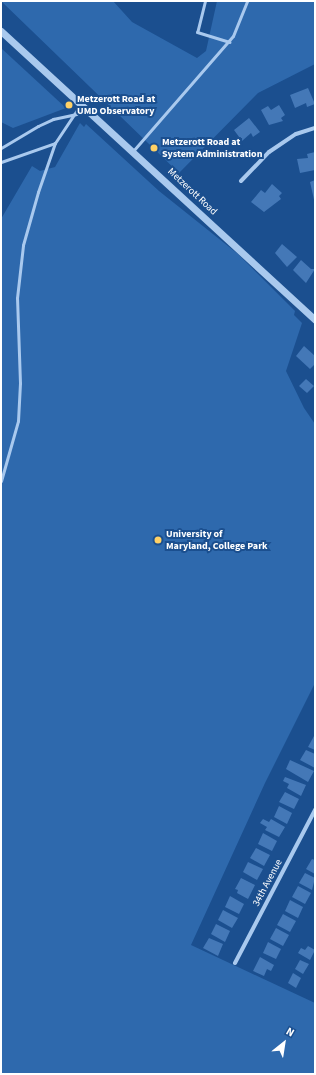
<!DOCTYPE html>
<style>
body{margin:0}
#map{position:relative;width:316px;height:1075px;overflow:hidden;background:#1b4f8f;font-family:"Source Sans 3",sans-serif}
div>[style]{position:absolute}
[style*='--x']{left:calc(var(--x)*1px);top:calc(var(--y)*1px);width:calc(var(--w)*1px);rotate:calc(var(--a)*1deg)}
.green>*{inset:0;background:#2e69ad}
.building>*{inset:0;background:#4478b7}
.service>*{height:3px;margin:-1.5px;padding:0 1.5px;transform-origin:1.5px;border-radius:1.5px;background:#a9c9ee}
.minor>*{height:4px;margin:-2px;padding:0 2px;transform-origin:2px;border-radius:2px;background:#a9c9ee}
.tertiary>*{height:7px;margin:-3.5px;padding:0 3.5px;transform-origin:3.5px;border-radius:3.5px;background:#a9c9ee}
.dots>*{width:11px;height:11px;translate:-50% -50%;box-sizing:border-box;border:2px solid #1b4f8f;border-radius:50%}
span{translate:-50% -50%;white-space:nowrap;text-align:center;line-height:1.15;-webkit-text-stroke:4px #1b4f8f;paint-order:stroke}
.poi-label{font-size:10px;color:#fff;font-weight:700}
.left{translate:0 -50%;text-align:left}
.street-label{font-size:10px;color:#fff}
.frame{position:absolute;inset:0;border:2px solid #fff;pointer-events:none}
.north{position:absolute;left:264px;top:1023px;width:40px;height:40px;-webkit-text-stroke:3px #1b4f8f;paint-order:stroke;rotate:30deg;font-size:11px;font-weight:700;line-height:16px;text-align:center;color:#fff}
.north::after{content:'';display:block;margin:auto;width:14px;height:18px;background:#fff;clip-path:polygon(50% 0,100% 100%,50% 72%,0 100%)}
</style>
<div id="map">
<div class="green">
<i style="clip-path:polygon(1px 1px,113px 1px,132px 22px,197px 58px,206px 51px,217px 1px,315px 1px,315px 64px,258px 93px,179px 173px)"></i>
<i style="clip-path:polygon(1px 48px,66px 108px,13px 128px,1px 122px)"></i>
<i style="clip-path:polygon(80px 123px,84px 127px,86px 124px,159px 191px,238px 254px,295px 311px,294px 315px,302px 323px,286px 371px,304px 408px,315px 424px,315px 683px,265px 783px,191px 945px,315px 1003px,315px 1074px,1px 1074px,1px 219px,32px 166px,40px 171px,55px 167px)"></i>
</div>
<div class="building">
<i style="clip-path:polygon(308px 88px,315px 104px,307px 107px,306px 103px,295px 108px,290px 95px)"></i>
<i style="clip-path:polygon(279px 105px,285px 115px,281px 118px,283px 121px,269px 125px,261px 110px,268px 106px,271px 110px)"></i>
<i style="clip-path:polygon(249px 118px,260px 132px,253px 137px,251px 133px,242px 141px,234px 130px)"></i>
<i style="clip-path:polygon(315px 152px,315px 170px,300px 173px,297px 159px,308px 158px,307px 154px)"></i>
<i style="clip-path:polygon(315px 180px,315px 204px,310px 182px)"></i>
<i style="clip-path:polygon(272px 184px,282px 193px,279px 196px,281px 199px,264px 212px,251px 202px,261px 190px,265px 193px)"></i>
<i style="clip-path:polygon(282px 244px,297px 257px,287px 267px,275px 253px)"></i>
<i style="clip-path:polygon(301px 260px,311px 269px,315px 269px,306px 283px,293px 270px)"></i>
<i style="clip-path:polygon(304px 346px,315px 356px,315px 364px,310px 369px,296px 356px)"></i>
<i style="clip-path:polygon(306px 379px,314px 386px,307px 393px,299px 386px)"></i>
<i style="clip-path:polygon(314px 736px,315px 737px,315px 750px,308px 747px)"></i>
<i style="clip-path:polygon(306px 750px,315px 754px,315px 768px,300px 760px)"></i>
<i style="clip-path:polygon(290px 760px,314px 771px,308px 782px,286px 769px)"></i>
<i style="clip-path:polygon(285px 777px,306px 785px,301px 796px,287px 788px,289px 784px,283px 781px)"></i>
<i style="clip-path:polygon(285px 792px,299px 799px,294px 809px,279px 802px)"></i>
<i style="clip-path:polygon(279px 806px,292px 813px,287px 824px,274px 817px)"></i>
<i style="clip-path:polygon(263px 819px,269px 822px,271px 819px,285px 827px,279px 837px,265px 830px,267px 827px,260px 823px)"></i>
<i style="clip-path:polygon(263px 833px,277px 841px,272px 851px,258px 844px)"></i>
<i style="clip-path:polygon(256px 848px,270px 855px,264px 866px,250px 858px)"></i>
<i style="clip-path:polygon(312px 859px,315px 860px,315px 874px,306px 869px)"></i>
<i style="clip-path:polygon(248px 862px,263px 869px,257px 880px,243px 872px)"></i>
<i style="clip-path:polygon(305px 873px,315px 878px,312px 890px,299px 883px)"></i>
<i style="clip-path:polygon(241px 878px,255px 885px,248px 899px,237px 893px,238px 890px,235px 889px)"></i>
<i style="clip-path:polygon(298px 886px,311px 893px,305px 904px,292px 897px)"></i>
<i style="clip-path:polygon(230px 896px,244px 904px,239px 914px,225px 907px)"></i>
<i style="clip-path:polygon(290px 900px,303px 907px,298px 918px,285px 911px)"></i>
<i style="clip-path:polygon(223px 910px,238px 918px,232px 928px,218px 920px)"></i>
<i style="clip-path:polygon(283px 914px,296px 921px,290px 932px,277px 925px)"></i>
<i style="clip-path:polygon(216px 924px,230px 931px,225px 942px,211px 934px)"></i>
<i style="clip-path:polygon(276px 928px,289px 935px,283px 946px,270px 939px)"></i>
<i style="clip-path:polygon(209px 938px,223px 944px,218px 956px,203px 948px)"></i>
<i style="clip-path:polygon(268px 942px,281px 949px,276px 959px,263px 953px)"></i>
<i style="clip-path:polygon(308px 946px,315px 950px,310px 960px,298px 953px,301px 948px,305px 950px)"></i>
<i style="clip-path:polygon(260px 957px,274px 965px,271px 971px,267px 969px,264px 976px,253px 971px)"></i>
<i style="clip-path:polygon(300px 960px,309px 964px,303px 974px,295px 969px)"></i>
<i style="clip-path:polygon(293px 973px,301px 978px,296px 988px,288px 983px)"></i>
</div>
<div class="service">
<i style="--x:205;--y:1;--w:32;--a:104"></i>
<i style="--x:197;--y:32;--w:34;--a:17"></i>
<i style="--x:1;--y:148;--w:43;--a:-30.7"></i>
<i style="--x:38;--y:126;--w:17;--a:-25"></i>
<i style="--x:53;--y:119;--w:24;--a:-12"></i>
<i style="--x:133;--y:151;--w:152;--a:-49"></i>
<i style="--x:233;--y:36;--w:38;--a:-68"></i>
<i style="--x:1;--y:162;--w:57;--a:-19.4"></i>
<i style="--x:1;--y:481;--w:62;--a:-74.2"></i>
<i style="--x:18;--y:421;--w:38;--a:-87"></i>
<i style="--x:20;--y:383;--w:85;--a:-92"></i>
<i style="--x:17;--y:298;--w:53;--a:-83.5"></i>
<i style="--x:23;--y:245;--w:55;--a:-74.2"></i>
<i style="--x:38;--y:192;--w:52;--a:-70.9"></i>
<i style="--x:55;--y:143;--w:47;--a:-56.3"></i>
</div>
<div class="minor">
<i style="--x:241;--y:181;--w:40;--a:-46"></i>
<i style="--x:269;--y:152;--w:32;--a:-34"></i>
<i style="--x:296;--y:134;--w:20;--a:-18"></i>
<i style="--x:235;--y:963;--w:173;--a:-62.4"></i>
</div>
<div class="tertiary">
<i style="--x:1;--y:31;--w:427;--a:42.6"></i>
</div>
<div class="dots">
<i style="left:69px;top:105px;background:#ffd166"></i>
<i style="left:154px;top:148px;background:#ffd166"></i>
<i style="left:158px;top:540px;background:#ffd166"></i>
</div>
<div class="poi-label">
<span class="left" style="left:77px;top:105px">Metzerott Road at<br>UMD Observatory</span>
<span class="left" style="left:162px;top:148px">Metzerott Road at<br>System Administration</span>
<span class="left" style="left:166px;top:540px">University of<br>Maryland, College Park</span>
</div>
<div class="street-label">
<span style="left:192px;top:192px;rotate:43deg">Metzerott Road</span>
<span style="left:268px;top:883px;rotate:-62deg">34th Avenue</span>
</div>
<div class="frame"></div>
<div class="north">N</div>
</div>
